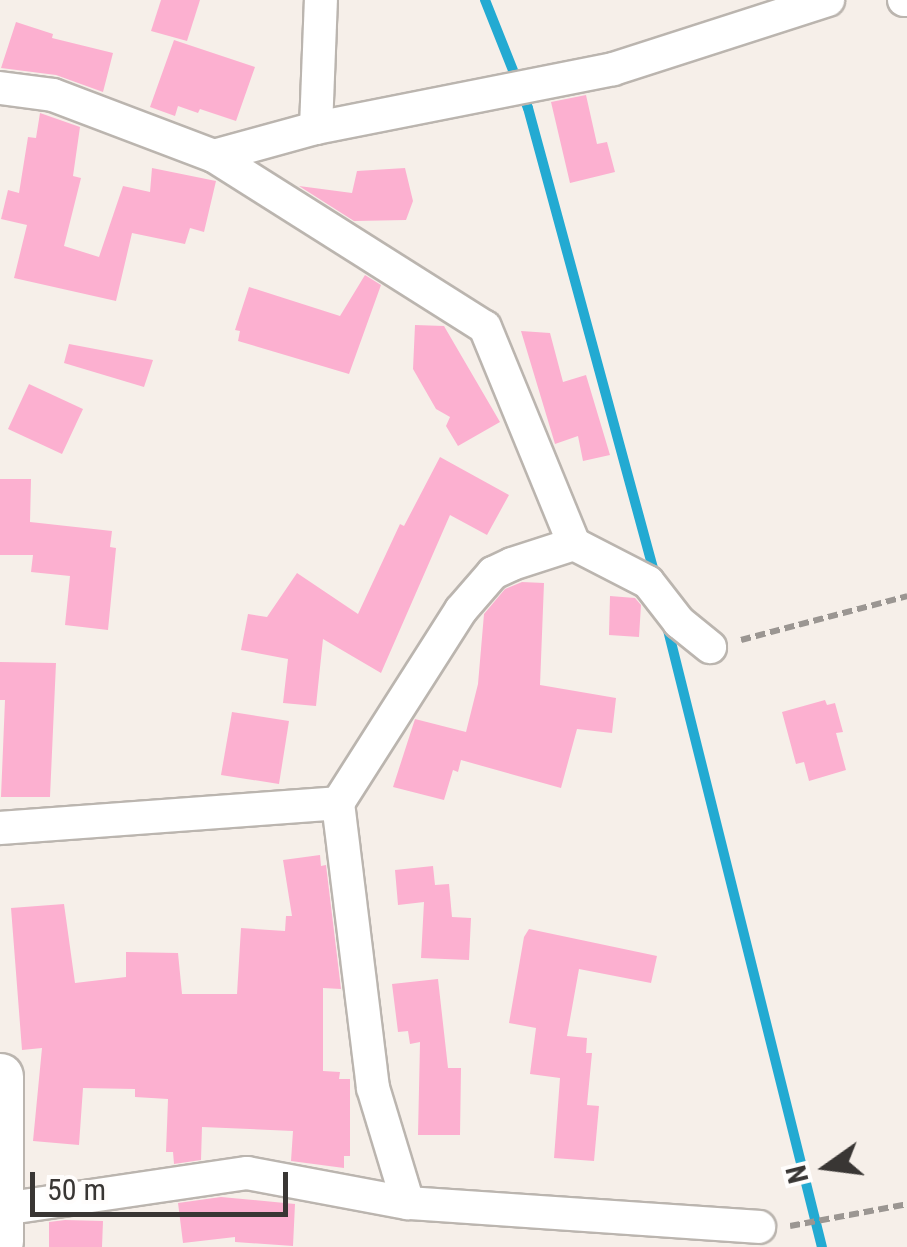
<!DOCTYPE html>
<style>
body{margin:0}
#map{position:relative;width:907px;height:1247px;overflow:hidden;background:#f6efe9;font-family:"Roboto Condensed",sans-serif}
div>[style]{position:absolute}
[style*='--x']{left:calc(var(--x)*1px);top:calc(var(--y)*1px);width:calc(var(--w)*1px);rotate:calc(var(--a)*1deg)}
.stream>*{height:10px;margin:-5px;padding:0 5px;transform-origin:5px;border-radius:5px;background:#23aad2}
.building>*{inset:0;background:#fcb0d0}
.path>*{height:6px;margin-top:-3px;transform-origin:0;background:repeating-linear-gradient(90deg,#9b9692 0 10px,transparent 0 15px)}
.roads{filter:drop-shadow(2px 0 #bbb5af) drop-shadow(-2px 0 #bbb5af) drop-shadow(0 2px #bbb5af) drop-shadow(0 -2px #bbb5af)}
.minor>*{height:32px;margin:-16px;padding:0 16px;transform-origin:16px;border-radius:16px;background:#fff}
.secondary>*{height:45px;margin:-22.5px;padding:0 22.5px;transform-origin:22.5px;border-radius:22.5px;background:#fff}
span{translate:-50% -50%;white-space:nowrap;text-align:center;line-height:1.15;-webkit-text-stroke:9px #fffdfc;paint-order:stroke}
.north{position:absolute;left:777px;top:1117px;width:100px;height:100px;-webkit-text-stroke:8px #fffdfc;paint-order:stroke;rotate:256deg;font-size:28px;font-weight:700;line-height:40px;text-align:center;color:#393634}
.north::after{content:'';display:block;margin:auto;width:35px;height:45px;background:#393634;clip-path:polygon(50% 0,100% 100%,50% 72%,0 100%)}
.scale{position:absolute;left:30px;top:1172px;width:258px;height:45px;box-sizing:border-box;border:5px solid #393634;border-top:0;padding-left:12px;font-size:30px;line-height:35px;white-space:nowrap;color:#393634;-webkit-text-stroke:8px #fffdfc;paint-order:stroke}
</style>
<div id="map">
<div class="stream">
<i style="--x:485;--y:0;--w:116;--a:68.3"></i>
<i style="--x:528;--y:108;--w:486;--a:74.8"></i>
<i style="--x:666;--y:622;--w:644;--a:75.99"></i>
</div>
<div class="building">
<i style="clip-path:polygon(161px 0,200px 0,187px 41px,151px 31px)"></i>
<i style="clip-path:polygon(16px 22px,53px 34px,52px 38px,113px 53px,103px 92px,56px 75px,1px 68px)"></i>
<i style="clip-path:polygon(174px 40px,255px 67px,236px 121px,200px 109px,198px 113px,178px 106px,175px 116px,150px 107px)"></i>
<i style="clip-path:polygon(586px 95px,597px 144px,607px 142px,615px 172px,570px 183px,551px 102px)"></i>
<i style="clip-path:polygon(40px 113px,80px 127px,73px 176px,81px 178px,64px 246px,99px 257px,123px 186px,150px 192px,152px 168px,216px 181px,204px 232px,190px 228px,185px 244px,132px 233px,116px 301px,14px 278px,27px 225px,1px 219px,8px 190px,19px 193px,28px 137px,36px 138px)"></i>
<i style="clip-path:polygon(405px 168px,413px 201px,406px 220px,354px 221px,299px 186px,352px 193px,357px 171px)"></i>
<i style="clip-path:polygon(365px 275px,381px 285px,349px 374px,238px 341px,240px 331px,235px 330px,249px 287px,340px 316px)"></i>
<i style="clip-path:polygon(415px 325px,444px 326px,500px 422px,458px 446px,446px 426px,450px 417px,436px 409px,413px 369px)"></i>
<i style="clip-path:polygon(521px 331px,550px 333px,563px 382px,586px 375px,610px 455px,583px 461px,578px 436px,555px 444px)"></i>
<i style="clip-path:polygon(69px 344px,153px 360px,144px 387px,64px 363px)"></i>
<i style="clip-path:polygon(29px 384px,83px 409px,62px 454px,8px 429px)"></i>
<i style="clip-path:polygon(440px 457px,509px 495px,487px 535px,450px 515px,381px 673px,323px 639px,316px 706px,283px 703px,288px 659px,241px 650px,248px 614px,267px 617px,297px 573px,358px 614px,400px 524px,404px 526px)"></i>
<i style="clip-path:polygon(0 479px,31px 479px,30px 522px,112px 531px,110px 547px,116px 548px,108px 630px,65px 625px,70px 576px,31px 572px,33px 555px,0 555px)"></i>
<i style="clip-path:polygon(522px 582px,544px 583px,540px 685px,616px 698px,612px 733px,577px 729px,561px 788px,461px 760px,458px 772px,453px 770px,444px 800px,393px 787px,415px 719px,466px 732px,478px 684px,484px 614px,505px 589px)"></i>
<i style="clip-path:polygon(610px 596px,635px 598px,641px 605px,639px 637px,609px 635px)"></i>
<i style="clip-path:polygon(0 662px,56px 663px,50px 797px,1px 797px,5px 700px,0 700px)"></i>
<i style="clip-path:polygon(825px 700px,827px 705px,835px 703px,843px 732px,836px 733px,846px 770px,809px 781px,804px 762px,796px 764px,782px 712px)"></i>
<i style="clip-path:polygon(232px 712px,289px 721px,279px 784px,221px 775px)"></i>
<i style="clip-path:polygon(320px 855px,321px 866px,326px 865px,341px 989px,323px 988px,323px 1071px,340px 1072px,339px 1079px,350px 1079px,350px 1156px,344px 1156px,344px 1168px,291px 1161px,293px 1131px,202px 1127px,201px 1160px,174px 1164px,173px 1152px,166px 1152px,168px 1099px,135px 1097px,135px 1089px,83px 1088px,79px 1145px,33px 1141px,42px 1048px,22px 1050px,11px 908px,64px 904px,75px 983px,126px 977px,126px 952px,178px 953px,182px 994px,237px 994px,241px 928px,285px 931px,286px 916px,292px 916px,283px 860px)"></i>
<i style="clip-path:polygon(433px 866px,435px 885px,449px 884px,452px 917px,471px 918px,469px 960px,421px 958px,424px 902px,398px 905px,395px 870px)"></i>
<i style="clip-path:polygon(529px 929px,657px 956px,651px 983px,579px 969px,567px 1036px,587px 1038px,586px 1053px,592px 1053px,587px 1105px,599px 1106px,594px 1161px,554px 1158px,560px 1078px,530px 1074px,536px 1028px,509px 1023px,524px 937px)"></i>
<i style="clip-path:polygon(438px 979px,448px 1068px,461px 1068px,460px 1135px,418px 1135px,420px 1042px,410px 1044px,408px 1031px,398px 1032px,392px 984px)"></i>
<i style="clip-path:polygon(221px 1197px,295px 1204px,293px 1246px,235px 1242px,235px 1237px,183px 1243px,178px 1203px)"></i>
<i style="clip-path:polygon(65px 1220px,103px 1221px,102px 1247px,49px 1247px,49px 1222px)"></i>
</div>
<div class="path">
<i style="--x:741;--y:640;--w:172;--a:-14.8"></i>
<i style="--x:790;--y:1226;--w:119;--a:-10.6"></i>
</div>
<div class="roads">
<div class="minor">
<i style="--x:904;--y:0;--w:3;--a:0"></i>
<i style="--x:0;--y:88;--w:53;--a:7.5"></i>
<i style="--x:53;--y:95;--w:172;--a:20.8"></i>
<i style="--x:214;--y:156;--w:106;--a:-15.4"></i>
<i style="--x:316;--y:128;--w:303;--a:-11.2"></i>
<i style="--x:613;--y:69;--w:226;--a:-17.8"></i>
<i style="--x:316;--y:128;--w:128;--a:-87.8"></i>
<i style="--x:214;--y:156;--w:320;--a:32.3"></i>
<i style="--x:485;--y:327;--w:235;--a:67.7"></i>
<i style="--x:0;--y:828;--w:339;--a:-4.2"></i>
<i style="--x:408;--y:1203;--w:120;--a:-106.9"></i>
<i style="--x:373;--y:1088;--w:287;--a:-97"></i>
<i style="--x:338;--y:803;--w:229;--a:-57.5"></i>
<i style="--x:461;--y:610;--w:49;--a:-49.1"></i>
<i style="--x:493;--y:573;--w:21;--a:-25"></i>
<i style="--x:512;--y:564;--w:65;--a:-17.9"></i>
<i style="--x:574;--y:544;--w:83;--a:27.2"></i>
<i style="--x:648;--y:582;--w:51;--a:52.2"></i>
<i style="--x:679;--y:622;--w:40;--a:39"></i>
<i style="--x:3;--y:1209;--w:247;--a:-8.4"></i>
<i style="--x:247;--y:1173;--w:164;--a:10.6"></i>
<i style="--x:408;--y:1203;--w:352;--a:3.9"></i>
</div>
<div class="secondary">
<i style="--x:0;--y:1076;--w:165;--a:90"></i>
</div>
</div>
<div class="north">N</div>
<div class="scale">50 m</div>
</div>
